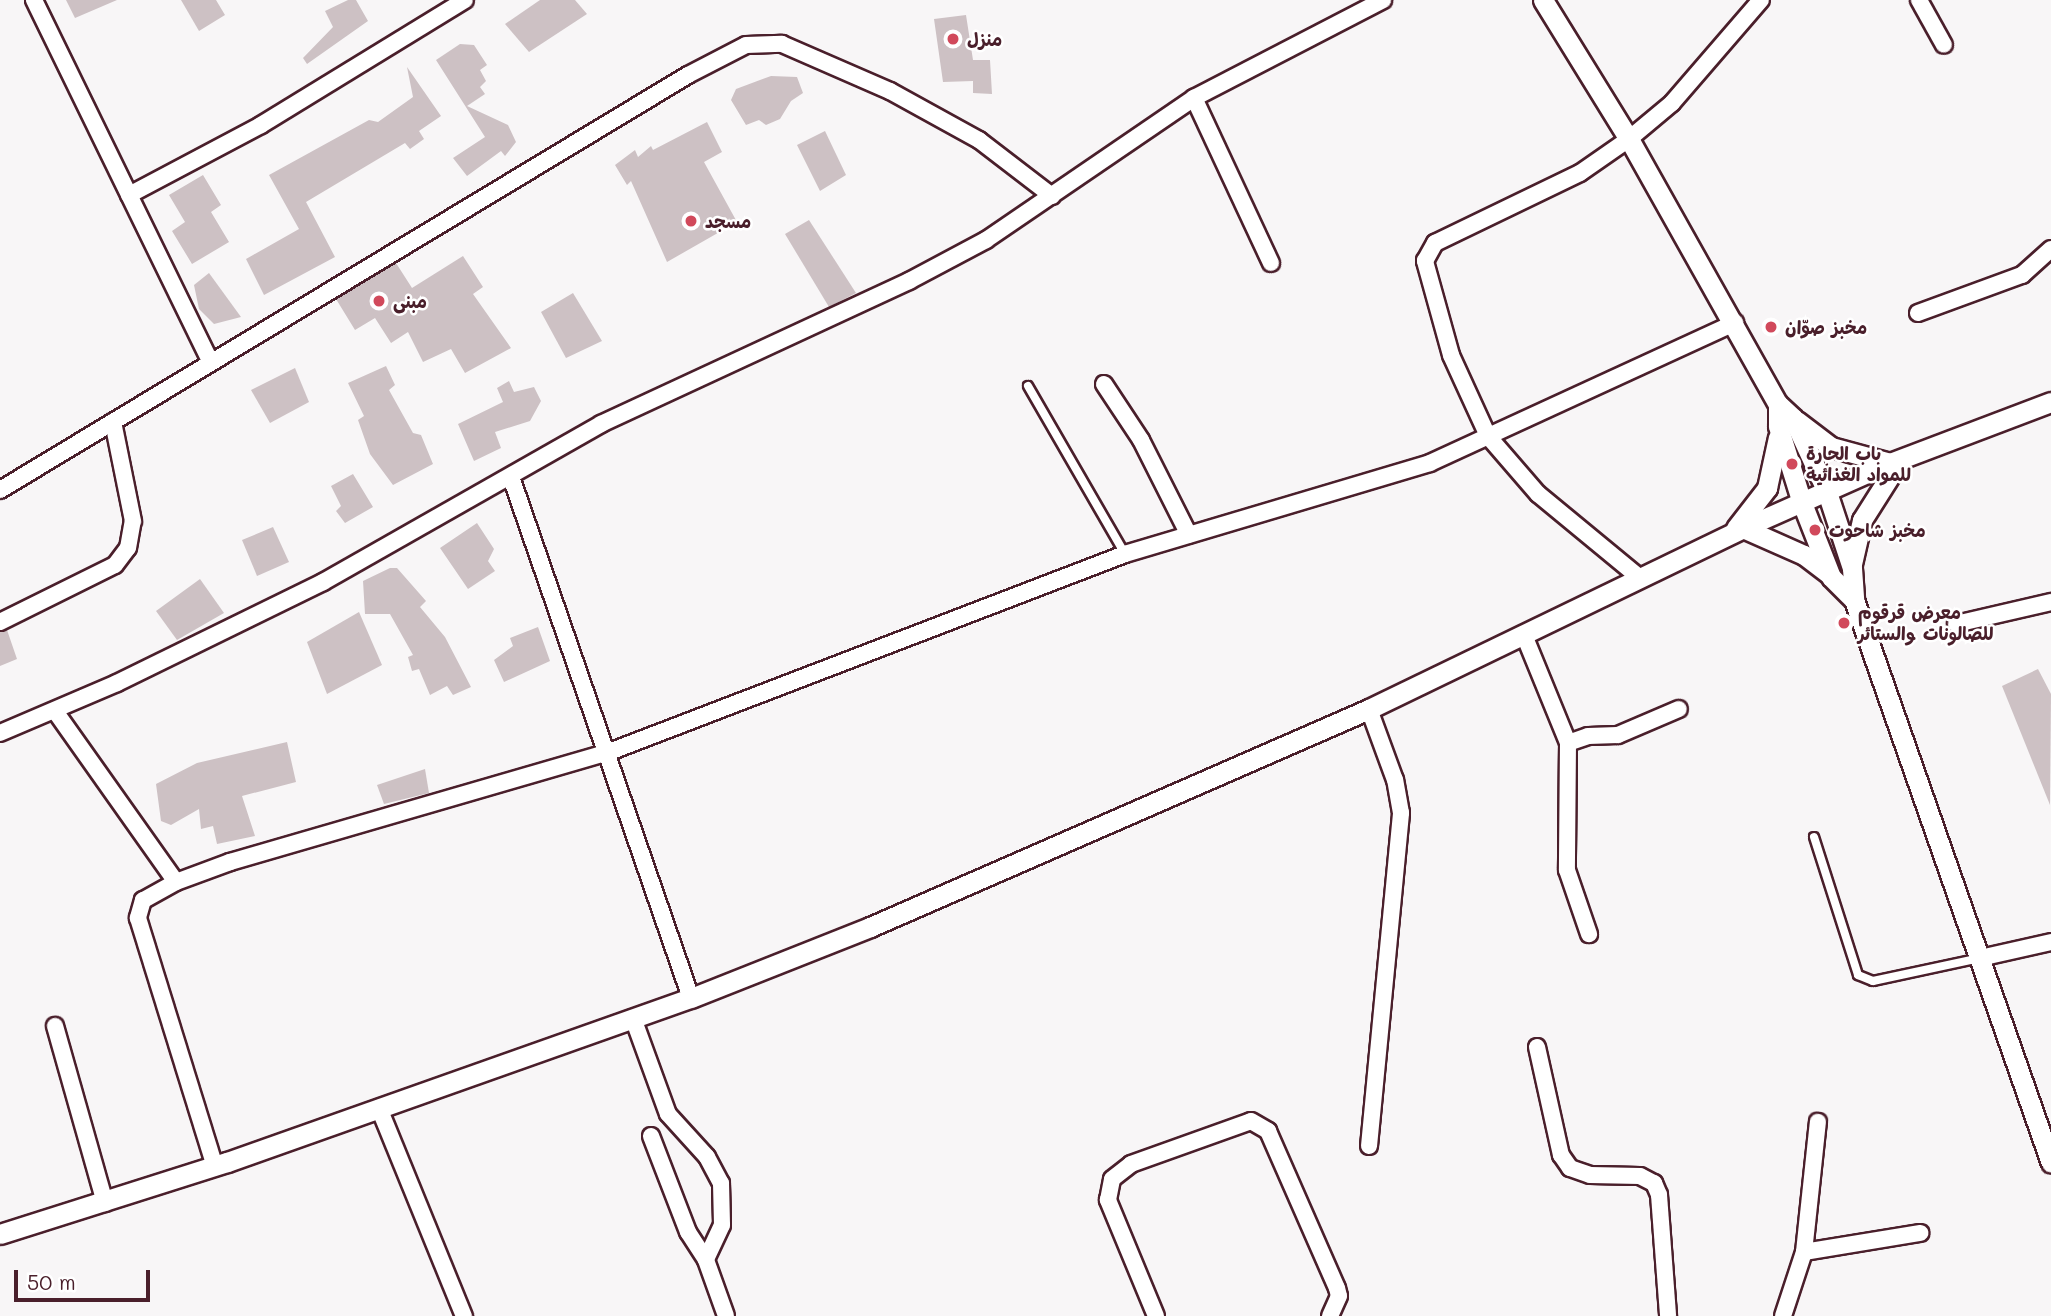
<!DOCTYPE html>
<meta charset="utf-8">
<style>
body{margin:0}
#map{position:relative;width:2051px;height:1316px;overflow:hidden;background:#f8f6f7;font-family:Mali,"Playpen Sans Arabic",sans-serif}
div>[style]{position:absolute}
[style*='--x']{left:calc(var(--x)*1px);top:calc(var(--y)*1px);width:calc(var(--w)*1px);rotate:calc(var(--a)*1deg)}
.building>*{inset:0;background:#cdc1c4}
.roads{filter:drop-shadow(2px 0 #4a1f2b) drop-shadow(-2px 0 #4a1f2b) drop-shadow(0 2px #4a1f2b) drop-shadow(0 -2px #4a1f2b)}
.service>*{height:8px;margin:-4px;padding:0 4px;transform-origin:4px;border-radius:4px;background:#fff}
.minor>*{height:16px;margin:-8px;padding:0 8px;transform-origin:8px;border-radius:8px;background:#fff}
.tertiary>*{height:19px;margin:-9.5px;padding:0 9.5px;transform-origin:9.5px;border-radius:9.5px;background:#fff}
.dots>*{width:19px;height:19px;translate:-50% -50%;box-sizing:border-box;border:4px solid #fff;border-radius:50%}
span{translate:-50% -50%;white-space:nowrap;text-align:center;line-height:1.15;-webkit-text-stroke:5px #fff;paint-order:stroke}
.poi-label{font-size:18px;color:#4a1f2b;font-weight:700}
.left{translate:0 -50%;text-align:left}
.scale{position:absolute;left:14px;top:1270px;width:136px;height:32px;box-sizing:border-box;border:4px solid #4a1f2b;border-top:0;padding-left:9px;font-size:21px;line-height:24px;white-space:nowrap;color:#4a1f2b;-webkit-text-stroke:5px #fff;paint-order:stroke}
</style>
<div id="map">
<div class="building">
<i style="clip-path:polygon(66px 0,117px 0,75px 18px)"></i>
<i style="clip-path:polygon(181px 0,216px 0,225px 15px,199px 31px)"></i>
<i style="clip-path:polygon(348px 0,356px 0,368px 21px,307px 64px,303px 58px,333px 27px,325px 11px)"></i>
<i style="clip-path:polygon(540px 0,575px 0,587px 14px,529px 52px,505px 24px)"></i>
<i style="clip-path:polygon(966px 15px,973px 60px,990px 60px,992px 94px,973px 93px,973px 81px,943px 82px,934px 19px)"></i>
<i style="clip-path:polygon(460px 44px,474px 45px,487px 65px,480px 70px,486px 81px,480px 87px,485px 94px,467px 106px,508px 125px,516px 142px,505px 156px,501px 151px,467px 176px,453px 158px,485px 137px,436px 60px)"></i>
<i style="clip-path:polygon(407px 67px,441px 116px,419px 131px,424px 139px,410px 149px,405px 143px,306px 202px,335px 257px,264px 295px,246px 259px,299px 229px,269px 175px,369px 120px,378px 122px,413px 97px)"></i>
<i style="clip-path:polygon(771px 76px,797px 77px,803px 93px,791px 101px,780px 119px,766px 125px,759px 120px,746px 125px,731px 100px,736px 89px)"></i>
<i style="clip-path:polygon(707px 122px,722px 152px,704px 162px,737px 222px,667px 262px,631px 181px,627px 185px,615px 165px,635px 150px,638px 157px,651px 146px,653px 150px)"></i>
<i style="clip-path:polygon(825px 131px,846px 175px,820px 191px,797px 145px)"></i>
<i style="clip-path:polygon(203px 175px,221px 205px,211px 212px,229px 242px,192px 264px,172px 231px,185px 222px,169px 195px)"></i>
<i style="clip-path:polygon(809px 220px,856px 293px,829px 307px,785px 234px)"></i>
<i style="clip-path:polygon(463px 256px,483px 287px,473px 294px,511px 348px,465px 373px,451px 349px,423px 362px,408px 332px,391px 343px,375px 318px,355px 330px,336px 299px,396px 263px,412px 288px)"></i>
<i style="clip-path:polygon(209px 273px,241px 317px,214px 324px,199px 309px,194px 285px)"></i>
<i style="clip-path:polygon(573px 293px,602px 341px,566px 358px,541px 312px)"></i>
<i style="clip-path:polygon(386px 366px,395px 385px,389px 390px,413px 433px,421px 435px,433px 464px,393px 485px,370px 454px,358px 420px,364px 416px,348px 383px)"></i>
<i style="clip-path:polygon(295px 368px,309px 402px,270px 423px,251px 390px)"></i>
<i style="clip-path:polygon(509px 381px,514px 392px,534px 387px,541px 401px,530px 421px,495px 432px,501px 448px,474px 461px,458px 424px,503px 402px,497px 388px)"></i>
<i style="clip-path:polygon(353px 474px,373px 507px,345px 523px,336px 511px,341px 506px,331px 486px)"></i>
<i style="clip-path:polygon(477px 523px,494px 549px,488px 561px,495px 571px,468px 589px,440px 548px)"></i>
<i style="clip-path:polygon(273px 527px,289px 562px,257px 576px,242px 540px)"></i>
<i style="clip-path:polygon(390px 568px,397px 568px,426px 601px,420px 607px,445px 637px,471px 687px,453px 695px,447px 686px,430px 695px,419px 669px,412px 671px,408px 657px,413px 655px,390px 614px,365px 614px,363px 581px)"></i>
<i style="clip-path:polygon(200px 579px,224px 613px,177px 640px,156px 611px)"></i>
<i style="clip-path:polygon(359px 612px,382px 665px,327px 694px,307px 642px)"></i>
<i style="clip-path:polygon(538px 627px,550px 661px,504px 682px,494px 660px,513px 646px,510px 638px)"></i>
<i style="clip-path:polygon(7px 630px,17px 659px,0 666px,0 632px)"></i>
<i style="clip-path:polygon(2038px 669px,2051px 694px,2050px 805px,2002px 686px)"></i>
<i style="clip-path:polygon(287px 742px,296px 782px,242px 796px,255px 836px,217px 844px,213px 826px,201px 829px,199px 809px,171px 825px,161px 821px,156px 784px,197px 763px)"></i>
<i style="clip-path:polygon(425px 769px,429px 793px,384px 804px,377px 785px)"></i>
</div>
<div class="roads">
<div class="service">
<i style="--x:1028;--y:386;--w:194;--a:60"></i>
<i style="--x:1814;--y:837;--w:145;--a:72.3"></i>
<i style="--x:1858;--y:975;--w:16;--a:22"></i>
<i style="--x:1873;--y:981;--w:109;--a:-12.1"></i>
</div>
<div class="minor">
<i style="--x:34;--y:0;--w:402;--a:64"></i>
<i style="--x:1919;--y:0;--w:51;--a:60.9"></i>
<i style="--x:1194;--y:98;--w:182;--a:65"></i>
<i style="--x:129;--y:195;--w:149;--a:-27.9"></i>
<i style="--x:261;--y:125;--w:239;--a:-31.5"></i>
<i style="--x:1918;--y:313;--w:111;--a:-20.1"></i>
<i style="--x:2022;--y:275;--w:39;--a:-42"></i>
<i style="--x:1104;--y:384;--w:67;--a:56.5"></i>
<i style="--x:1141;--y:440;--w:106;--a:63.2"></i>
<i style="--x:511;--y:477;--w:551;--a:70.94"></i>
<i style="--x:0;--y:490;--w:803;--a:-31.1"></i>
<i style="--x:688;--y:75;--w:65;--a:-27.3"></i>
<i style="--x:746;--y:45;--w:36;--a:-2"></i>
<i style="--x:782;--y:44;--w:118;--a:23.5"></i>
<i style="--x:890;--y:91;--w:102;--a:28.8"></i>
<i style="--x:979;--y:140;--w:92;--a:37.5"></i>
<i style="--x:1640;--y:578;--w:132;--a:-140.5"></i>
<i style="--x:1538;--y:494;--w:77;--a:-130.8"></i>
<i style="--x:1488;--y:436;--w:89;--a:-114.6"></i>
<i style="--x:1451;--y:355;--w:98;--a:-105.5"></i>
<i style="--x:1425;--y:261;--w:21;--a:-61"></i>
<i style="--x:1435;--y:243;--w:161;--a:-25.8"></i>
<i style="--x:1580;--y:173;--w:60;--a:-34.8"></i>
<i style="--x:1629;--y:139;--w:56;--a:-39.9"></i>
<i style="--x:1672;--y:103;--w:136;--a:-49.2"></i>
<i style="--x:0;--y:622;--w:128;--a:-26.4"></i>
<i style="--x:115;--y:565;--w:21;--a:-53"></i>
<i style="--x:128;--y:548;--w:27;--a:-80"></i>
<i style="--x:133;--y:521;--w:101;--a:-101.4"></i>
<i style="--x:1956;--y:624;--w:98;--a:-13"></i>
<i style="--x:1524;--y:635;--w:117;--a:67.8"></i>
<i style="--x:1568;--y:743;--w:127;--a:90.5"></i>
<i style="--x:1567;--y:870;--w:68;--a:71"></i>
<i style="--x:55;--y:711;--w:209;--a:54.7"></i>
<i style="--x:176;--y:882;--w:58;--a:-20.3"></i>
<i style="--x:230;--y:862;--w:395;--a:-16.2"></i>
<i style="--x:609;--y:752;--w:553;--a:-20.99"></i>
<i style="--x:1125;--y:554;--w:318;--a:-16.6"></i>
<i style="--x:1430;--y:463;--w:336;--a:-24.7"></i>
<i style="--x:0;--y:733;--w:127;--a:-23.1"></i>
<i style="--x:117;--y:683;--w:229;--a:-26.1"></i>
<i style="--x:323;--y:582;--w:320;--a:-29.6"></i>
<i style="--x:601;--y:424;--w:340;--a:-24.9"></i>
<i style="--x:909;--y:281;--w:87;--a:-28"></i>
<i style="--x:986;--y:240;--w:252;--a:-34.3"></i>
<i style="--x:1194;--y:98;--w:213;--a:-27.4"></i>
<i style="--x:1568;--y:743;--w:21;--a:-19"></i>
<i style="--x:1588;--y:736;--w:30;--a:-2"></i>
<i style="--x:1618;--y:735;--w:66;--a:-23.1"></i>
<i style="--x:176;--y:882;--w:38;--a:151"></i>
<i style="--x:143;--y:900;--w:19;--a:106"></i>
<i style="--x:138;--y:918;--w:260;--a:72.8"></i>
<i style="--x:1980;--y:958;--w:73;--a:-12.7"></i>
<i style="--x:633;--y:1018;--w:102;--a:70"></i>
<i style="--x:668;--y:1114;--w:58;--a:47.8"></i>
<i style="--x:707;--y:1157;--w:30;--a:62"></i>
<i style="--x:721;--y:1183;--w:42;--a:88.6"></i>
<i style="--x:722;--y:1225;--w:38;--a:115"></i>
<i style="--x:706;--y:1260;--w:59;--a:70.3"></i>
<i style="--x:55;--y:1026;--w:184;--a:74.2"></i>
<i style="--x:1537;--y:1047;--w:111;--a:77.5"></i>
<i style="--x:1561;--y:1155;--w:16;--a:55"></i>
<i style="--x:1570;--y:1168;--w:21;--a:19"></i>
<i style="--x:1590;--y:1175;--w:50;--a:1.1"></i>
<i style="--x:1640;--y:1176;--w:16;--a:27"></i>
<i style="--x:1654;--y:1183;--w:13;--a:67"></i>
<i style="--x:1659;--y:1195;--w:121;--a:85.7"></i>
<i style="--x:379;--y:1108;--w:225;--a:67.8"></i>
<i style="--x:651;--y:1136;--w:103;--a:68.9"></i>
<i style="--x:688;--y:1232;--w:33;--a:57"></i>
<i style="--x:1369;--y:1146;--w:335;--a:-84.5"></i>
<i style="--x:1401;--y:813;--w:34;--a:-100"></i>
<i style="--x:1395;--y:780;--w:76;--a:-110.1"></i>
<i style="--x:1804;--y:1252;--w:118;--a:-9.3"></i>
<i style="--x:1156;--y:1316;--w:126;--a:-112.5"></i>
<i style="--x:1108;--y:1200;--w:21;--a:-79"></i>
<i style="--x:1112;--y:1179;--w:24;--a:-38"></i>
<i style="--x:1131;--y:1164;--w:127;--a:-19.7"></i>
<i style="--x:1251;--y:1121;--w:20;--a:30"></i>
<i style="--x:1268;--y:1131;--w:171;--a:66.3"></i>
<i style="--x:1337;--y:1288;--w:8;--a:76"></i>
<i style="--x:1339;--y:1296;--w:22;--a:114"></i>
<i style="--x:1783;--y:1316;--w:67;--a:-71.8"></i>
<i style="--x:1804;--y:1252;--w:131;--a:-83.9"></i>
</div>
<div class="tertiary">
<i style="--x:1543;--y:0;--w:163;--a:58.3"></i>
<i style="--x:1629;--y:139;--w:304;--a:60.7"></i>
<i style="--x:1778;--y:404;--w:21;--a:43"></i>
<i style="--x:1793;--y:418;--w:81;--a:65.3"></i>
<i style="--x:1827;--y:492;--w:80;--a:71.8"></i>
<i style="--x:1852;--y:568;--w:32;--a:86"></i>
<i style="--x:1854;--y:600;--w:596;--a:70.71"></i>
<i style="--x:1778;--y:404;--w:22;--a:90"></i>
<i style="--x:1778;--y:426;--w:81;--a:72.7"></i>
<i style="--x:1802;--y:503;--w:79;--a:68.6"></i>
<i style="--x:1831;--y:577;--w:33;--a:45"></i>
<i style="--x:1797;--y:421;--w:43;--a:37.4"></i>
<i style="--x:1831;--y:447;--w:61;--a:15.2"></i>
<i style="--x:1736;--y:528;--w:51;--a:-52.2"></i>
<i style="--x:1767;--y:488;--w:52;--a:-77.8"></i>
<i style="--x:1743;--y:528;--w:67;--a:23.9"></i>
<i style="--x:1804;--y:555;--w:30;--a:37"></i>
<i style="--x:1852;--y:564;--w:45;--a:-77.2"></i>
<i style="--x:1862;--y:520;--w:71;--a:-57.7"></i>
<i style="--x:0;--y:1234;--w:238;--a:-17.6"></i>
<i style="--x:227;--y:1162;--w:492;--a:-19.5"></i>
<i style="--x:691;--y:998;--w:193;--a:-21.6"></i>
<i style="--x:870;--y:927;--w:545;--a:-23.6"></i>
<i style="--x:1369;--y:709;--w:415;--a:-25.8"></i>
<i style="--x:1743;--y:528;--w:161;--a:-23.9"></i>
<i style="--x:1890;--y:463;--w:172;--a:-20.8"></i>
</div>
</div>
<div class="dots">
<i style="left:953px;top:39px;background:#d1495b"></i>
<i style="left:691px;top:221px;background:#d1495b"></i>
<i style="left:379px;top:301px;background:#d1495b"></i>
<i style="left:1771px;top:327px;background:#d1495b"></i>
<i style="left:1792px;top:464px;background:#d1495b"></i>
<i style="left:1815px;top:530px;background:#d1495b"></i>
<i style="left:1844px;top:623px;background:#d1495b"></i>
</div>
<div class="poi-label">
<span class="left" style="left:967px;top:39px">منزل</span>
<span class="left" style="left:705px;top:221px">مسجد</span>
<span class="left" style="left:393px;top:301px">مبنى</span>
<span class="left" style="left:1785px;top:327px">مخبز صوّان</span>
<span class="left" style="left:1806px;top:464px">باب الحارة<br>للمواد الغذائية</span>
<span class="left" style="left:1829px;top:530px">مخبز شاحوت</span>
<span class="left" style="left:1858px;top:623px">معرض قرقوم<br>للصالونات والستائر</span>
</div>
<div class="scale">50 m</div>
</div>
